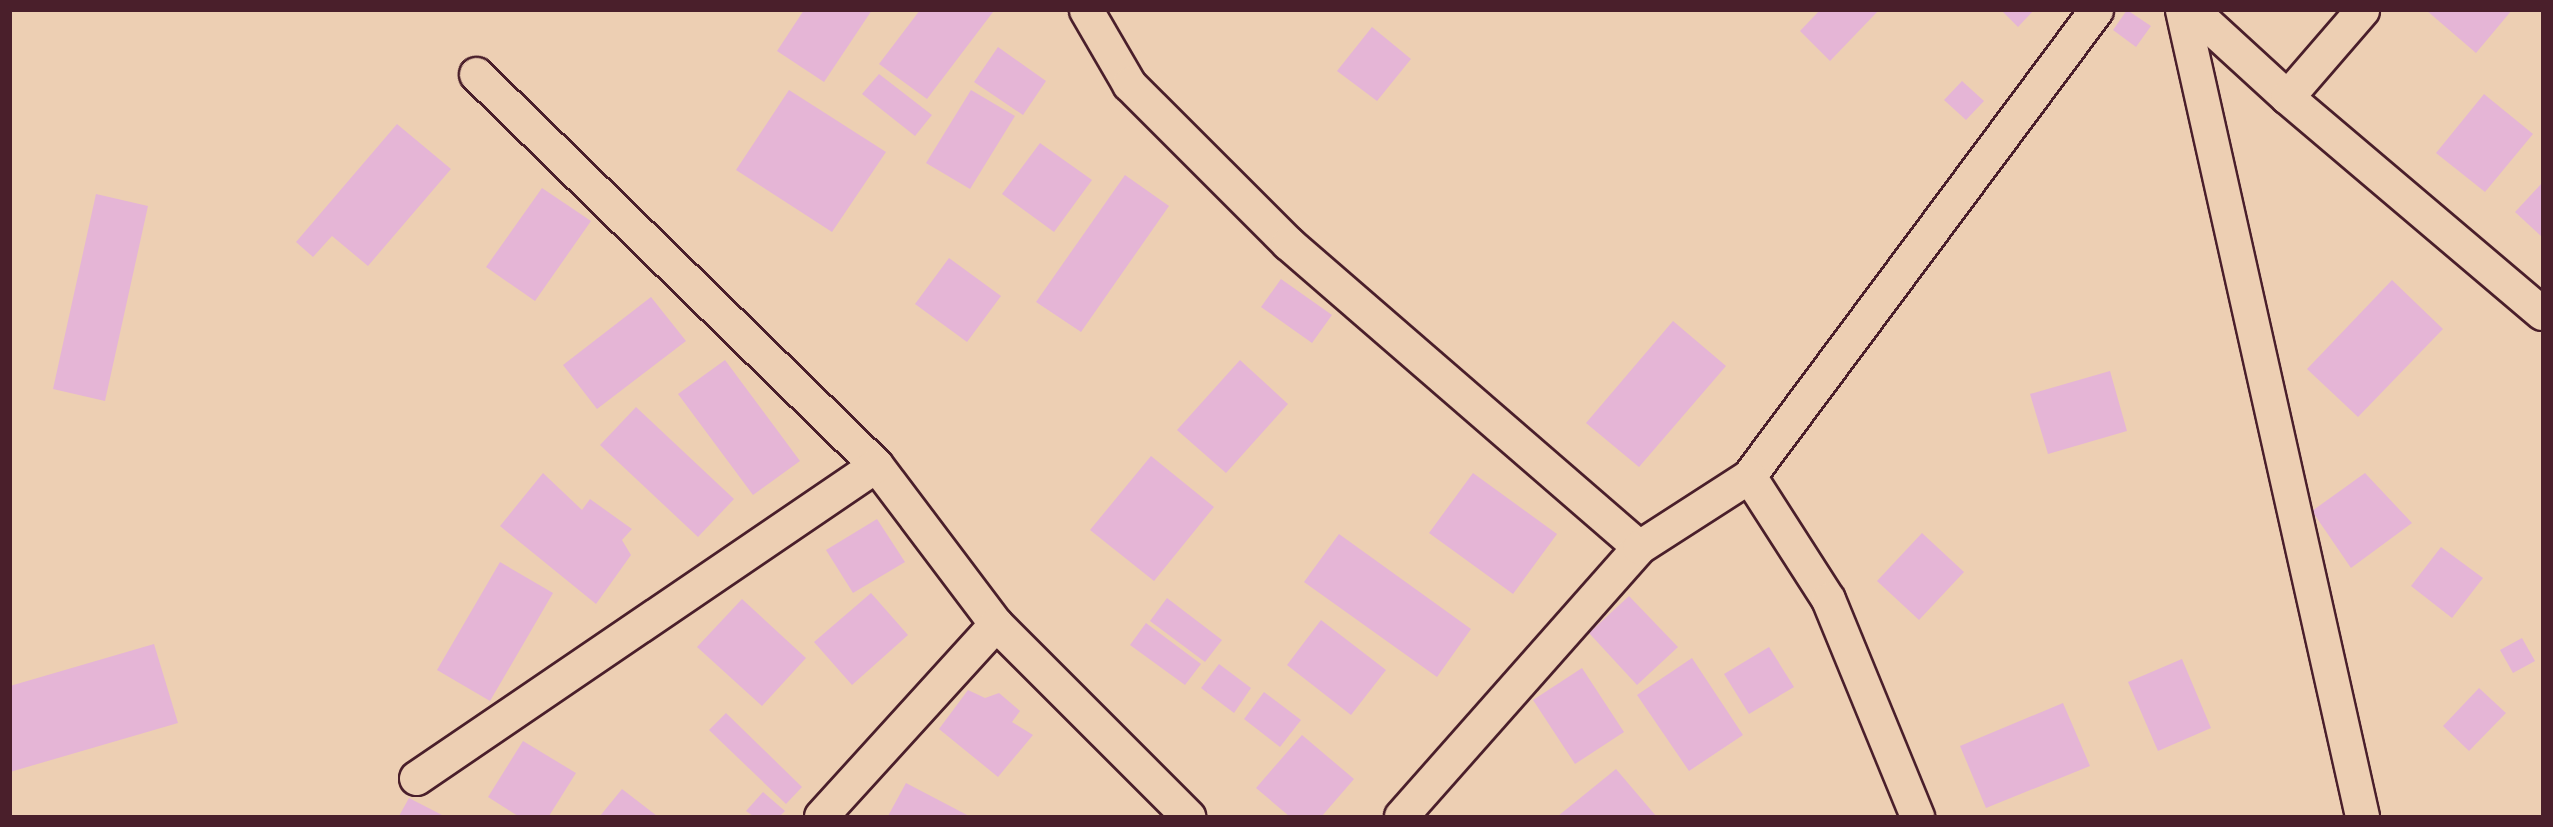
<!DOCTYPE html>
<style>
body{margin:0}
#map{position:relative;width:2553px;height:827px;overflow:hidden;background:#edcfb3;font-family:Caveat,sans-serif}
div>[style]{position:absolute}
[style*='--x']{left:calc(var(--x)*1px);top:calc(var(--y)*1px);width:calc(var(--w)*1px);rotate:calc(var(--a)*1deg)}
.building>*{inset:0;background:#e5b5d6}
.roads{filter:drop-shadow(2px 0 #4a1f2b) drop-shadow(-2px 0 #4a1f2b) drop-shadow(0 2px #4a1f2b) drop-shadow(0 -2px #4a1f2b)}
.minor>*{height:33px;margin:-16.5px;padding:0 16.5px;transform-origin:16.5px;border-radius:16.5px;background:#edcfb3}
span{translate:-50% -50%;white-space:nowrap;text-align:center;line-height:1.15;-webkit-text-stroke:5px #edcfb3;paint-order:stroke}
.frame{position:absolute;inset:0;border:12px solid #4a1f2b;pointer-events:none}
</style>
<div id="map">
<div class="building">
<i style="clip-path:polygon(804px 10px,872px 10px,824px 82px,777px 51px)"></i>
<i style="clip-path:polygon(920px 10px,993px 12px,927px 99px,879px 64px)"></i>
<i style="clip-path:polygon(1820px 10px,1879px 10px,1830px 61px,1800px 31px)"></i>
<i style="clip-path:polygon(2001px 10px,2034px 10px,2018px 27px)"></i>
<i style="clip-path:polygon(2127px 10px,2151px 26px,2136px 47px,2113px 30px)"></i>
<i style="clip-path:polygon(2426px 10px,2512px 10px,2476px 53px)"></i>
<i style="clip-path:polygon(1372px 27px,1411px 59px,1377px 101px,1337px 71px)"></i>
<i style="clip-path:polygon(998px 47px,1046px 81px,1023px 115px,974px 82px)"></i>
<i style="clip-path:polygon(879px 74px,932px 115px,915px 136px,862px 94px)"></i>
<i style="clip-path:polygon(1962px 81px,1984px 101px,1966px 120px,1944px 100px)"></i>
<i style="clip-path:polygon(789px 90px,886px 152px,832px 232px,736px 170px)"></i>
<i style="clip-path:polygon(971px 90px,1015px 116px,970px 189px,926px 163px)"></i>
<i style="clip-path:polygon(2484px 94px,2533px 134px,2485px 192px,2436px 153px)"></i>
<i style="clip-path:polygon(397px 124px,451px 169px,368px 266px,332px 236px,313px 257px,296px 242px)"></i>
<i style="clip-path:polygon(1040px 143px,1092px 180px,1054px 232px,1002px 194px)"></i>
<i style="clip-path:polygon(1125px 175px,1169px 206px,1081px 332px,1036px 302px)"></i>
<i style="clip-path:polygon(2542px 183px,2542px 237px,2515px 212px)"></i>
<i style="clip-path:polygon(542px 188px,591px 221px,535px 301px,486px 267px)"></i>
<i style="clip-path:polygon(96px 194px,148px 206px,105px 401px,53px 389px)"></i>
<i style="clip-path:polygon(949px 258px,1001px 296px,967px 342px,915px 304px)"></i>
<i style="clip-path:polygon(1281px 279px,1332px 315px,1312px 343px,1261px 307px)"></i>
<i style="clip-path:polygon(2392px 280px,2443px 329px,2358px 417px,2307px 369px)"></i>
<i style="clip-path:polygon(651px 297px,686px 341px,597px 409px,563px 365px)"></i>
<i style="clip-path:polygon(1673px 321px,1726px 366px,1639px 467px,1586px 423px)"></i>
<i style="clip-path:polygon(725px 360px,800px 461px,753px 495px,678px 394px)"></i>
<i style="clip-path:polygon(1240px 360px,1288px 404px,1226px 473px,1177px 430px)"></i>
<i style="clip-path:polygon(2110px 371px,2127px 431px,2048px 454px,2030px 394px)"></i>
<i style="clip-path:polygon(636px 407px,734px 499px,698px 537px,600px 445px)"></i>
<i style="clip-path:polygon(1151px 456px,1214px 507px,1154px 581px,1090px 530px)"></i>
<i style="clip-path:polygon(543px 473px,582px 510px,590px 499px,632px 529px,622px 540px,631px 555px,596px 604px,500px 526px)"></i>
<i style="clip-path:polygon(1473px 473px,1557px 534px,1513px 594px,1429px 533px)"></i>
<i style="clip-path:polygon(2365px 473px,2412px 523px,2351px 568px,2312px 511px)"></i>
<i style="clip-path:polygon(877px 519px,905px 562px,853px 593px,826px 550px)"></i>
<i style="clip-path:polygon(1922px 533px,1964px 572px,1919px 620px,1877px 581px)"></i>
<i style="clip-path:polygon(1339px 534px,1471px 629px,1437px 677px,1304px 582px)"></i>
<i style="clip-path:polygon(2441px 547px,2483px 578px,2452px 618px,2411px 586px)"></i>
<i style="clip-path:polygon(500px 562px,553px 593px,490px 701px,437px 670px)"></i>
<i style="clip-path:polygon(871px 593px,908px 635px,852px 685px,814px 642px)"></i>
<i style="clip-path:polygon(1629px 596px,1678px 647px,1637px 685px,1589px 633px)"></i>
<i style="clip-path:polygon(1167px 598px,1222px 640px,1205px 662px,1150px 621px)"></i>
<i style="clip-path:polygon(742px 599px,806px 658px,762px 706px,697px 647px)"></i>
<i style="clip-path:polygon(1321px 620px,1386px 670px,1351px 715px,1287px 665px)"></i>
<i style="clip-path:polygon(1146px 623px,1201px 664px,1185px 685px,1130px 645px)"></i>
<i style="clip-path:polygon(2522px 638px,2535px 661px,2513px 673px,2500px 650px)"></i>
<i style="clip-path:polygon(154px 644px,178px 723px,10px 772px,10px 686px)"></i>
<i style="clip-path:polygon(1769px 647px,1794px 687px,1749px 714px,1724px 674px)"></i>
<i style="clip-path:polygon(1692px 658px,1743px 735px,1689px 771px,1637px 695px)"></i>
<i style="clip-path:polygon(2182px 659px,2211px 728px,2158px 751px,2128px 682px)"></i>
<i style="clip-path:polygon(1219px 664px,1251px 688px,1234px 713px,1201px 688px)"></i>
<i style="clip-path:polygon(1582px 668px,1624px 732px,1575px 764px,1533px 700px)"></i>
<i style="clip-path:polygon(2479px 688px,2506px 713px,2469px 751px,2443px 726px)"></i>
<i style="clip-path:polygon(968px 690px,985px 698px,999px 693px,1020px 711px,1012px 722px,1033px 735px,998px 777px,939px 729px)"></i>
<i style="clip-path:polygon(1264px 692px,1301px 720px,1280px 747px,1244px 719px)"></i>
<i style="clip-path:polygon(2063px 703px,2090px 766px,1986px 808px,1960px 746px)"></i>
<i style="clip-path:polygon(726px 713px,802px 787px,786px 804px,709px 730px)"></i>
<i style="clip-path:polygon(1302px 735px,1354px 779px,1322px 816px,1289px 816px,1256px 788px)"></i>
<i style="clip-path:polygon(523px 741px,576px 773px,549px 816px,518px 816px,488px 797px)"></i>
<i style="clip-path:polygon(1616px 769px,1656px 816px,1558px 816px)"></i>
<i style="clip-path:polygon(906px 783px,969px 816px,888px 816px)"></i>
<i style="clip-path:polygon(622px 789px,657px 816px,600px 816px)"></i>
<i style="clip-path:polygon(763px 792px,785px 811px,780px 816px,753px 816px,746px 811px)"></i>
<i style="clip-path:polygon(409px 798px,444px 816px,399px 816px)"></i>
</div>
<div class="roads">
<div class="minor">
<i style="--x:1086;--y:10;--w:86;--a:59.8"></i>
<i style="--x:1129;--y:84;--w:225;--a:45"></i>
<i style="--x:1288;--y:243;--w:464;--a:40.9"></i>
<i style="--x:2182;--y:10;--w:826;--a:77.41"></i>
<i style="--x:2192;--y:10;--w:129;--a:42.5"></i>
<i style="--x:2287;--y:97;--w:334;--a:40.3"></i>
<i style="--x:476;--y:74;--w:559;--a:44.35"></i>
<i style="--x:876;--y:465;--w:199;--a:53"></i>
<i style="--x:996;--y:624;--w:272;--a:45"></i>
<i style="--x:2287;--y:97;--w:115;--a:-49.2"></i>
<i style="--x:1749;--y:476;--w:581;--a:-53.33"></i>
<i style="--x:416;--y:778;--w:556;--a:-34.23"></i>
<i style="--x:821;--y:816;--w:260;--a:-47.7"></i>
<i style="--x:1401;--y:816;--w:359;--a:-48.5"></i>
<i style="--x:1639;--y:547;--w:131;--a:-32.8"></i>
<i style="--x:1749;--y:476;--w:146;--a:57.3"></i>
<i style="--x:1828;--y:599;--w:235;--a:67.7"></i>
</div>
</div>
<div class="frame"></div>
</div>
